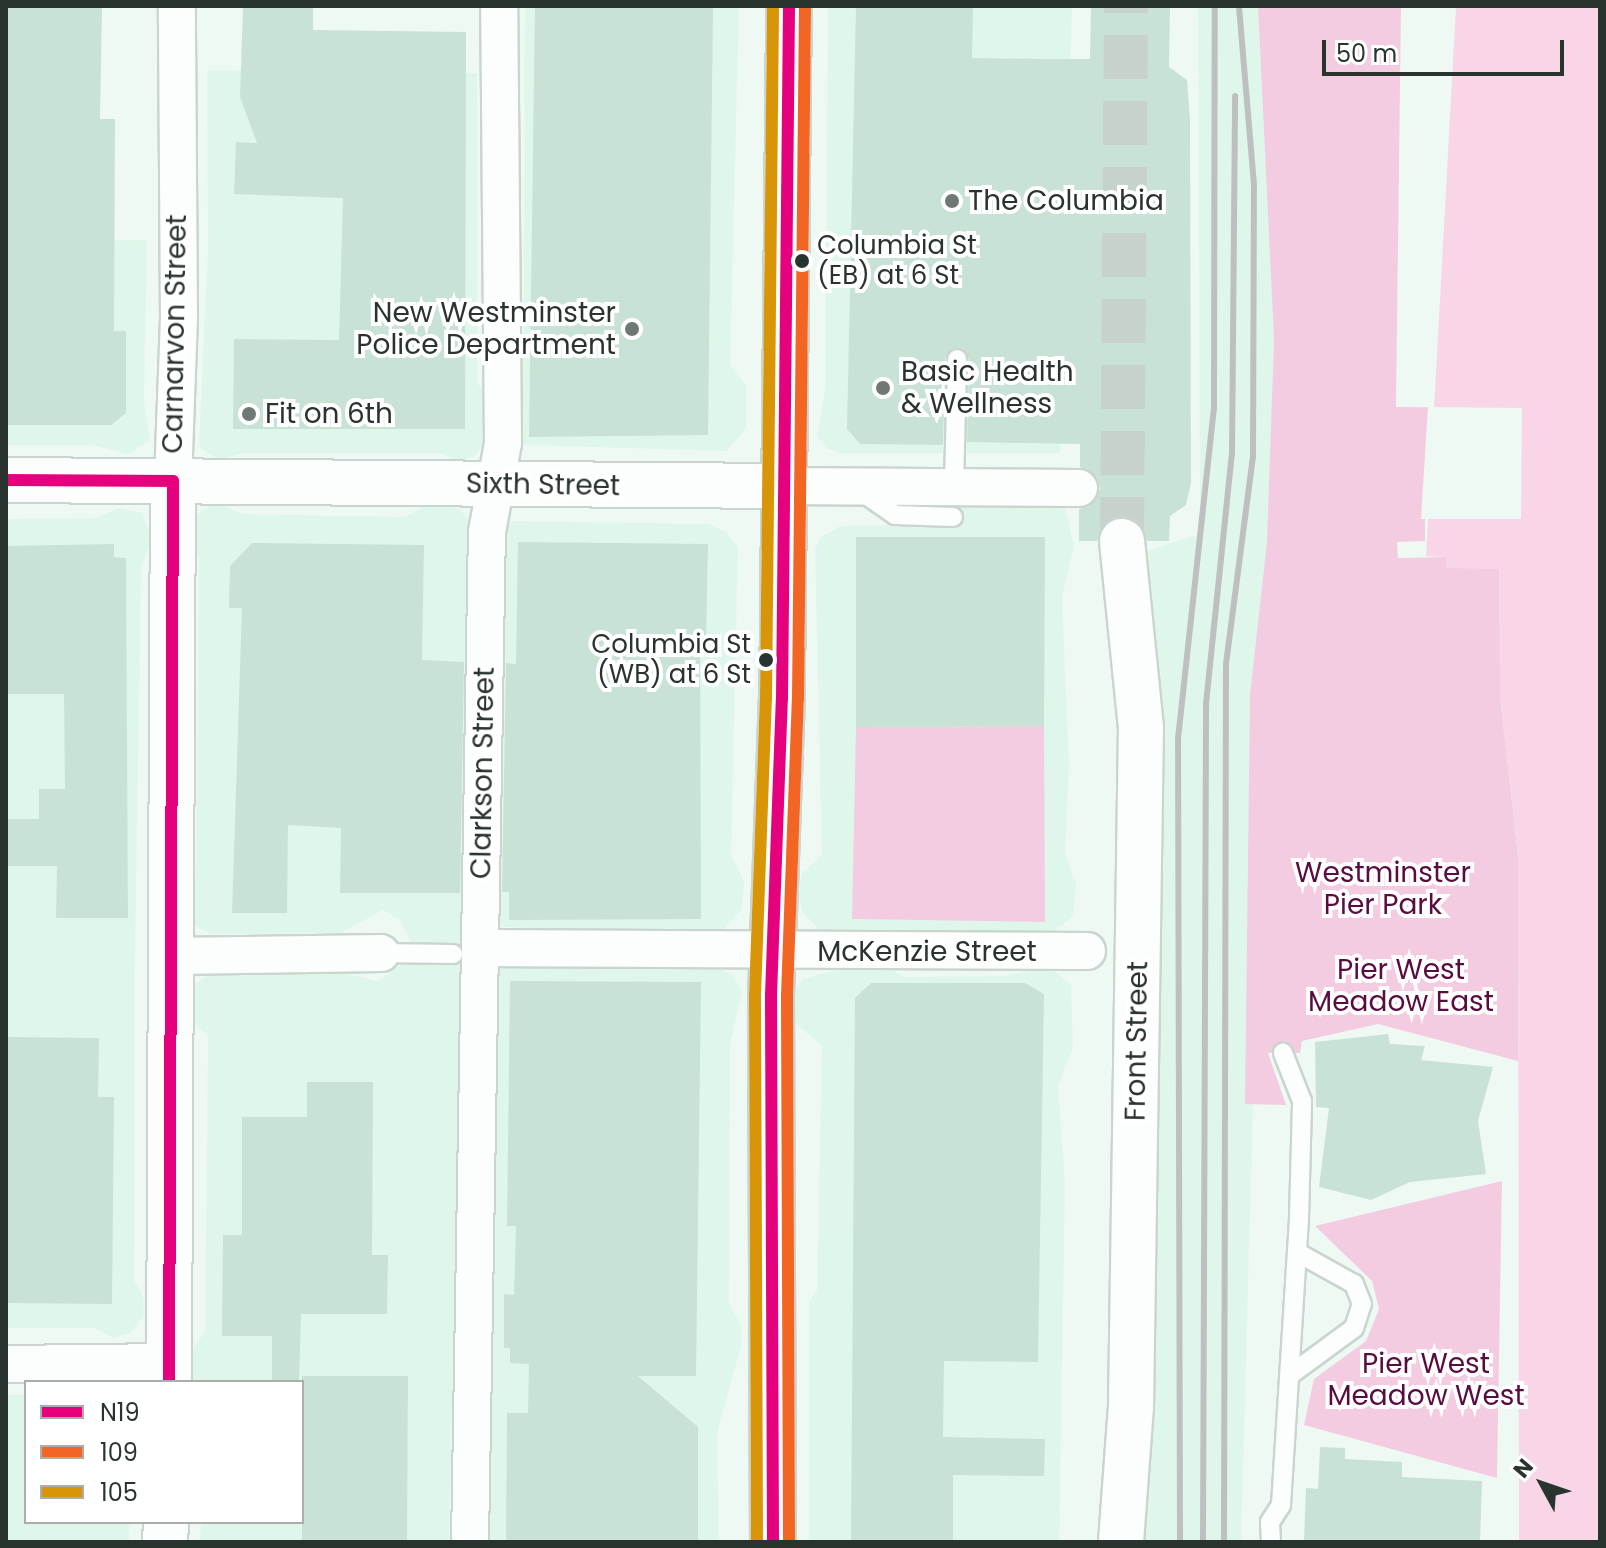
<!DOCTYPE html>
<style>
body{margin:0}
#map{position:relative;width:1606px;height:1548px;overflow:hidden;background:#eef9f3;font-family:Poppins,sans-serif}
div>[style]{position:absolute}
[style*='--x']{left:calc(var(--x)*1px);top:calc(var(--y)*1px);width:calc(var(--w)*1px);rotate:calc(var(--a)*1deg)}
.built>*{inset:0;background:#dff7ea}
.green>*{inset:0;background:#f4cce2}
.water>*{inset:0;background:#f8d6e8}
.pier>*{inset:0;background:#eef9f3}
.building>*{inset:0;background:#c9e2d6}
.secondary-tunnel>*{height:44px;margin-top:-22px;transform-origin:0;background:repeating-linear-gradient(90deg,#c7d2cc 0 44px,transparent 0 66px)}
.roads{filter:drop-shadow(2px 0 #cad5cf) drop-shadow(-2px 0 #cad5cf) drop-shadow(0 2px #cad5cf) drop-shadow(0 -2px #cad5cf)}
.lane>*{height:18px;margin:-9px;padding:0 9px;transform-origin:9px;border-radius:9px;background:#fcfefd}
.street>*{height:36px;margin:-18px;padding:0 18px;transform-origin:18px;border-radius:18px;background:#fcfefd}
.secondary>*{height:44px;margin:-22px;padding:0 22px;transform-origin:22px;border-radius:22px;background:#fcfefd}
.rail>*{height:6px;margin:-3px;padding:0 3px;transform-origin:3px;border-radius:3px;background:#bdc0be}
.bus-1>*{height:12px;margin:-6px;padding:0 6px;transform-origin:6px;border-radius:6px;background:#e5007d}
.bus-2>*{height:12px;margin:-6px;padding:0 6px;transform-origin:6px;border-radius:6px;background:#f26522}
.bus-3>*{height:12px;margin:-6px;padding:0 6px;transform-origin:6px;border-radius:6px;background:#d89507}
.dots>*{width:22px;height:22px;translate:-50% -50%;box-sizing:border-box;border:4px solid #fff;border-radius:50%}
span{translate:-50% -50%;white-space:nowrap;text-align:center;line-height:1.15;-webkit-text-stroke:8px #fff;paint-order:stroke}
.bus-label{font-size:26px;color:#2a342f}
.left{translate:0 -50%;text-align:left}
.right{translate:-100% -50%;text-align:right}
.poi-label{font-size:28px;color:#2a342f}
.street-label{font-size:28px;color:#2a342f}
.park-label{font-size:28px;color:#580c3f}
.frame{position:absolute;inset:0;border:8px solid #2a342f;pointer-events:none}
.legend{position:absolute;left:24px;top:1380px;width:280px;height:144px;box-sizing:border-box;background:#fff;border:2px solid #aaaeac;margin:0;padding:10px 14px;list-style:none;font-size:24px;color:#2a342f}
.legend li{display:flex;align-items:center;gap:16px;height:40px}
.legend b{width:40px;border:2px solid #aaaeac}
.north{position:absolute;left:1502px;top:1444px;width:80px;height:80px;-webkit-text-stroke:6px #fff;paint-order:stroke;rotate:310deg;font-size:22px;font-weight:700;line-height:32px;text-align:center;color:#2a342f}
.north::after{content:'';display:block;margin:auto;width:28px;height:36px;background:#2a342f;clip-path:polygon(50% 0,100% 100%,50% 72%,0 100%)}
.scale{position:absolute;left:1322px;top:40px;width:242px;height:36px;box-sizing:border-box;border:4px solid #2a342f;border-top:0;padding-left:10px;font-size:24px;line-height:28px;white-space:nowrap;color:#2a342f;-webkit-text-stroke:6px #fff;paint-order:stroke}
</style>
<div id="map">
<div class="built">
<i style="clip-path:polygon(525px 6px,739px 6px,730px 365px,746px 385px,746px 428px,727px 451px,523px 445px)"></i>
<i style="clip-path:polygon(828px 6px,1072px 6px,1060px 453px,843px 453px,827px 449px,817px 436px,825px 391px)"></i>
<i style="clip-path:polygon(1198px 6px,1258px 6px,1271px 184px,1274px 339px,1241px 1542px,1139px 1542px,1154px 1422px,1162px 717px,1145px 551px,1200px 534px)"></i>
<i style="clip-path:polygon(207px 70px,477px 73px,477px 383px,488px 396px,486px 442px,475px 456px,458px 461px,440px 453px,243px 453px,219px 460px,199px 447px,208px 249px)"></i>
<i style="clip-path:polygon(147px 240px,144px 401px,150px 440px,128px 454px,91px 445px,6px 445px,6px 241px)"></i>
<i style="clip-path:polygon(217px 502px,242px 514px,405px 517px,425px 506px,458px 508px,472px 523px,449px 1542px,200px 1542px,201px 1522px,302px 1522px,302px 1382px,190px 1382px,189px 1353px,205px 1332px,208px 1036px,190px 1019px,190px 988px,209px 974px,347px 974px,377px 981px,406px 962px,410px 940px,400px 920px,383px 910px,341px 933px,211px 934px,192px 924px,185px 898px,196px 877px,199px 558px,190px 546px,192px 518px)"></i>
<i style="clip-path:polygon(1065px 507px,1074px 546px,1062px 597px,1069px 766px,1065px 854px,1076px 884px,1073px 916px,1050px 935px,820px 931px,802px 911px,798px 892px,802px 873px,822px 855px,815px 550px,820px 538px,840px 526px,952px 524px,953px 508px)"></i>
<i style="clip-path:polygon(119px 508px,142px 513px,152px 539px,141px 568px,135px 957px,134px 1280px,143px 1296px,144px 1315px,130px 1333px,113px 1338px,94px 1328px,6px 1328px,6px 519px,95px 518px)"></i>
<i style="clip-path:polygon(512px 521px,708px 524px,726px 532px,738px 547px,731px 856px,744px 881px,742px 909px,721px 932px,497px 927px,499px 537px)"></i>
<i style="clip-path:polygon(510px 964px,713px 966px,731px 974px,742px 990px,730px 1045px,729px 1304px,741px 1325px,741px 1346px,717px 1433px,719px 1542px,488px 1542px,492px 974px)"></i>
<i style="clip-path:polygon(856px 965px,884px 965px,904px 977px,1004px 976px,1049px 967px,1071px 985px,1073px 1047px,1058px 1087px,1065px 1182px,1059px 1542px,809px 1542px,809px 1301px,817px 1291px,822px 1046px,795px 1023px,794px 994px,802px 979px)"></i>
<i style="clip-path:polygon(6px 1395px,26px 1395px,26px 1522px,129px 1522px,129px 1542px,6px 1542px)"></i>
</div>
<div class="green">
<i style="clip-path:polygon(1258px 6px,1401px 6px,1396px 407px,1522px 408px,1425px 519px,1425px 541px,1397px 542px,1398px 558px,1446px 557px,1446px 568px,1499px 568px,1501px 705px,1518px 855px,1518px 1061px,1378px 1024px,1302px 1041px,1300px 1053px,1268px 1053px,1286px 1105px,1245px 1104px,1250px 695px,1267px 542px,1274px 339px)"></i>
<i style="clip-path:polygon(1044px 726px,1045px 922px,852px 919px,856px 727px)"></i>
<i style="clip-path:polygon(1502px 1181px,1497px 1478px,1304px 1425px,1314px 1379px,1366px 1341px,1379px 1309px,1372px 1281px,1315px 1226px)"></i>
</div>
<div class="water">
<i style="clip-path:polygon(1456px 6px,1600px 6px,1600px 1542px,1519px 1542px,1518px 855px,1500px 697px,1499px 569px,1446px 568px,1446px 557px,1426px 556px)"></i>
</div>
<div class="pier">
<i style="clip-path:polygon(1428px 407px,1522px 408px,1521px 519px,1421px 519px)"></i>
</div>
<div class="building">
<i style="clip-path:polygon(6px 6px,102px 6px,100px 119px,115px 119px,114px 331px,126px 331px,126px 413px,111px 425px,6px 425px)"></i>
<i style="clip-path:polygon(243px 6px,313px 6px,313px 30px,466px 32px,465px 429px,233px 429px,234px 339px,339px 340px,343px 198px,234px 194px,236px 142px,257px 143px,240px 97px)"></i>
<i style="clip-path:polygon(535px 6px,713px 6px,708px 435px,529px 437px)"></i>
<i style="clip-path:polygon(856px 6px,973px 6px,972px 58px,1045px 59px,1090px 59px,1091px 6px,1170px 6px,1169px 67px,1187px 80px,1190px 121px,1191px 483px,1186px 505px,1170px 516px,1169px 541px,1147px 541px,1142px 526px,1120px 516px,1107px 521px,1097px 541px,1079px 541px,1079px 509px,1090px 506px,1100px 489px,1097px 477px,1080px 467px,1080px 444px,967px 442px,969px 359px,963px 348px,952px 348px,945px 358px,943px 445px,860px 444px,847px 429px)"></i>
<i style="clip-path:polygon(856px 537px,1045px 537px,1044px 726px,856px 727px)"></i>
<i style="clip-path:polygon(518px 542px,708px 544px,706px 638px,700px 638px,701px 919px,509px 920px,509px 892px,502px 892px,506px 663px,516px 664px)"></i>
<i style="clip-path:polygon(252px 543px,424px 545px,422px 660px,464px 662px,460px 893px,340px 893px,341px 828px,288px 825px,287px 913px,232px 913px,242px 608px,229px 608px,230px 566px)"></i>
<i style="clip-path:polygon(114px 544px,114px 557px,126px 558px,128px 918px,56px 918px,57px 866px,6px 866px,6px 819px,39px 819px,39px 789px,65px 789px,64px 694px,6px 694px,6px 546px)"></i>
<i style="clip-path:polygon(510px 981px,701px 982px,696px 1376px,638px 1376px,698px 1427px,698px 1542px,506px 1542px,507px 1413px,528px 1413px,529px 1364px,510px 1363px,510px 1348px,504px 1348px,504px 1294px,514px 1295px,516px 1226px,507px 1226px)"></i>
<i style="clip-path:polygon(871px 983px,1025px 983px,1044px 994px,1038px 1362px,944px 1361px,943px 1437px,1045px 1439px,1044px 1476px,953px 1475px,953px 1542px,851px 1542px,855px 998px)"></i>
<i style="clip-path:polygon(1388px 1034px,1390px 1044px,1425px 1046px,1421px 1060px,1493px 1067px,1478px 1121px,1486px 1174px,1410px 1182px,1371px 1200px,1319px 1187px,1329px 1108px,1316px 1107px,1315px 1042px)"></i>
<i style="clip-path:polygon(6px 1037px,99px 1038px,98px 1097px,114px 1097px,112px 1304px,6px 1303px)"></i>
<i style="clip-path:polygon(307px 1082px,373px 1082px,372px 1255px,388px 1255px,387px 1314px,301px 1314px,299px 1382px,272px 1382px,272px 1336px,222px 1336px,223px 1235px,242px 1235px,242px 1117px,307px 1117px)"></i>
<i style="clip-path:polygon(302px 1376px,408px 1376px,407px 1542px,302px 1542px)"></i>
<i style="clip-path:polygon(1320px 1447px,1345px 1448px,1345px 1459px,1402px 1462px,1402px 1477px,1482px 1481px,1480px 1542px,1304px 1542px,1306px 1488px,1318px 1489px)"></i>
</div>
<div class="secondary-tunnel">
<i style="--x:1122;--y:541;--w:535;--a:-89.57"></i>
</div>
<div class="roads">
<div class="lane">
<i style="--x:954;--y:486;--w:127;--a:-88.6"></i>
<i style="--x:862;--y:492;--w:40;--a:34.9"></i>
<i style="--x:895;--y:515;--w:58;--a:2"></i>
<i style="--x:381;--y:953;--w:72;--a:0.8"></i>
<i style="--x:1290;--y:1375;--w:79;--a:-36.3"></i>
<i style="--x:1354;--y:1328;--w:25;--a:-72"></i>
<i style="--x:1362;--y:1304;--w:22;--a:-112"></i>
<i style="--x:1354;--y:1284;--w:64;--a:-151"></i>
<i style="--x:1271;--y:1542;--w:20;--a:-93"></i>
<i style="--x:1270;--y:1522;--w:20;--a:-57"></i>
<i style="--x:1281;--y:1505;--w:288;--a:-86.4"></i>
<i style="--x:1299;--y:1218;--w:117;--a:-88.5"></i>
<i style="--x:1302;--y:1101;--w:52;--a:-111.6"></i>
</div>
<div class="street">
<i style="--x:173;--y:481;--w:164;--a:-87.9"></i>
<i style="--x:179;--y:317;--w:311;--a:-90.4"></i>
<i style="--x:784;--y:486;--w:295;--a:0.4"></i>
<i style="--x:480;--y:948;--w:607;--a:0.28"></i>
<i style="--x:174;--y:956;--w:207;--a:-0.8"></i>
<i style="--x:6;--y:1364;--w:163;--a:-0.7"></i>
<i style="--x:470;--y:1542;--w:1010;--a:-89.04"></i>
<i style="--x:487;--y:532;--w:90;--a:-79.8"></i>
<i style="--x:503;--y:443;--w:437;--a:-90.5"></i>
</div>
<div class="secondary">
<i style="--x:6;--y:480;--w:778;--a:0.44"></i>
<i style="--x:169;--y:1382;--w:901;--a:-89.75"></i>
<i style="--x:165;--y:1542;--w:20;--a:-87"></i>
<i style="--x:773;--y:1542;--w:547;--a:-90.21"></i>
<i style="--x:771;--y:995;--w:296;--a:-87.9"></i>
<i style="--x:782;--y:699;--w:693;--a:-89.42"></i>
<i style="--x:1121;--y:1542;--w:135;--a:-85.8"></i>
<i style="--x:1131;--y:1407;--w:679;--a:-89.16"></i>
<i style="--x:1141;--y:728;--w:188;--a:-95.8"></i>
</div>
</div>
<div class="rail">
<i style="--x:1180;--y:1542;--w:803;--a:-90.14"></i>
<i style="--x:1178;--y:739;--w:333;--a:-83.8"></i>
<i style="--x:1214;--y:408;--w:402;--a:-89.9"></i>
<i style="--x:1203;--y:1542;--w:838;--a:-89.79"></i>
<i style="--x:1206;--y:704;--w:251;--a:-84.1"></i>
<i style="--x:1232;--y:454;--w:358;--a:-89.5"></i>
<i style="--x:1224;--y:1542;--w:878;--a:-89.87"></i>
<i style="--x:1226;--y:664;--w:209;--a:-82.6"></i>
<i style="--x:1253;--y:457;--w:272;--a:-89.8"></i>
<i style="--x:1254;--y:185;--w:180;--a:-94.8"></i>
</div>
<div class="bus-1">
<i style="--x:6;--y:480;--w:167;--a:0.3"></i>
<i style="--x:169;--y:1382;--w:901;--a:-89.75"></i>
<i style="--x:773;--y:1542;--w:547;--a:-90.21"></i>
<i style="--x:771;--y:995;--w:296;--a:-87.9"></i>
<i style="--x:782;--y:699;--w:693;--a:-89.42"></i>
</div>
<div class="bus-2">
<i style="--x:789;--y:1542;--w:547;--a:-90.21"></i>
<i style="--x:787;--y:995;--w:296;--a:-87.9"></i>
<i style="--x:798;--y:699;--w:693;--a:-89.42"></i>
</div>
<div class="bus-3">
<i style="--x:757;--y:1542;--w:547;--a:-90.21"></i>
<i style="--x:755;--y:995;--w:296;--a:-87.9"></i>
<i style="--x:766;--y:699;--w:693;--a:-89.42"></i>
</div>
<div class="dots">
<i style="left:952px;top:201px;background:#6f7974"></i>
<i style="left:802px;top:261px;background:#2a342f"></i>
<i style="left:632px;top:329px;background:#6f7974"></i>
<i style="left:883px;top:388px;background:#6f7974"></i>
<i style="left:249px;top:414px;background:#6f7974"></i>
<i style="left:766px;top:660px;background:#2a342f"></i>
</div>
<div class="bus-label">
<span class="left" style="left:817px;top:261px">Columbia St<br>(EB) at 6 St</span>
<span class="right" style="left:751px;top:660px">Columbia St<br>(WB) at 6 St</span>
</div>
<div class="poi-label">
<span class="left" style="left:968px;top:201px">The Columbia</span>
<span class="right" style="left:616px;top:329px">New Westminster<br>Police Department</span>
<span class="left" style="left:901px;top:388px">Basic Health<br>&amp; Wellness</span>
<span class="left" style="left:265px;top:414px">Fit on 6th</span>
</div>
<div class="street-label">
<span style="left:175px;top:334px;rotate:-89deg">Carnarvon Street</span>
<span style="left:543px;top:485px;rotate:1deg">Sixth Street</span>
<span style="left:483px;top:773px;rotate:-89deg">Clarkson Street</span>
<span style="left:927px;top:952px">McKenzie Street</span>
<span style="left:1137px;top:1041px;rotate:-89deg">Front Street</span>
</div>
<div class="park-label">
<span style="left:1383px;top:889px">Westminster<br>Pier Park</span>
<span style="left:1401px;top:986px">Pier West<br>Meadow East</span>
<span style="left:1426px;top:1380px">Pier West<br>Meadow West</span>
</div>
<div class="frame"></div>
<ul class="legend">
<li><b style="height:10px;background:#e5007d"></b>N19</li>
<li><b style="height:10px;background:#f26522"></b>109</li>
<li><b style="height:10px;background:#d89507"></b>105</li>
</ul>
<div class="north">N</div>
<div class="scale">50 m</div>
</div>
